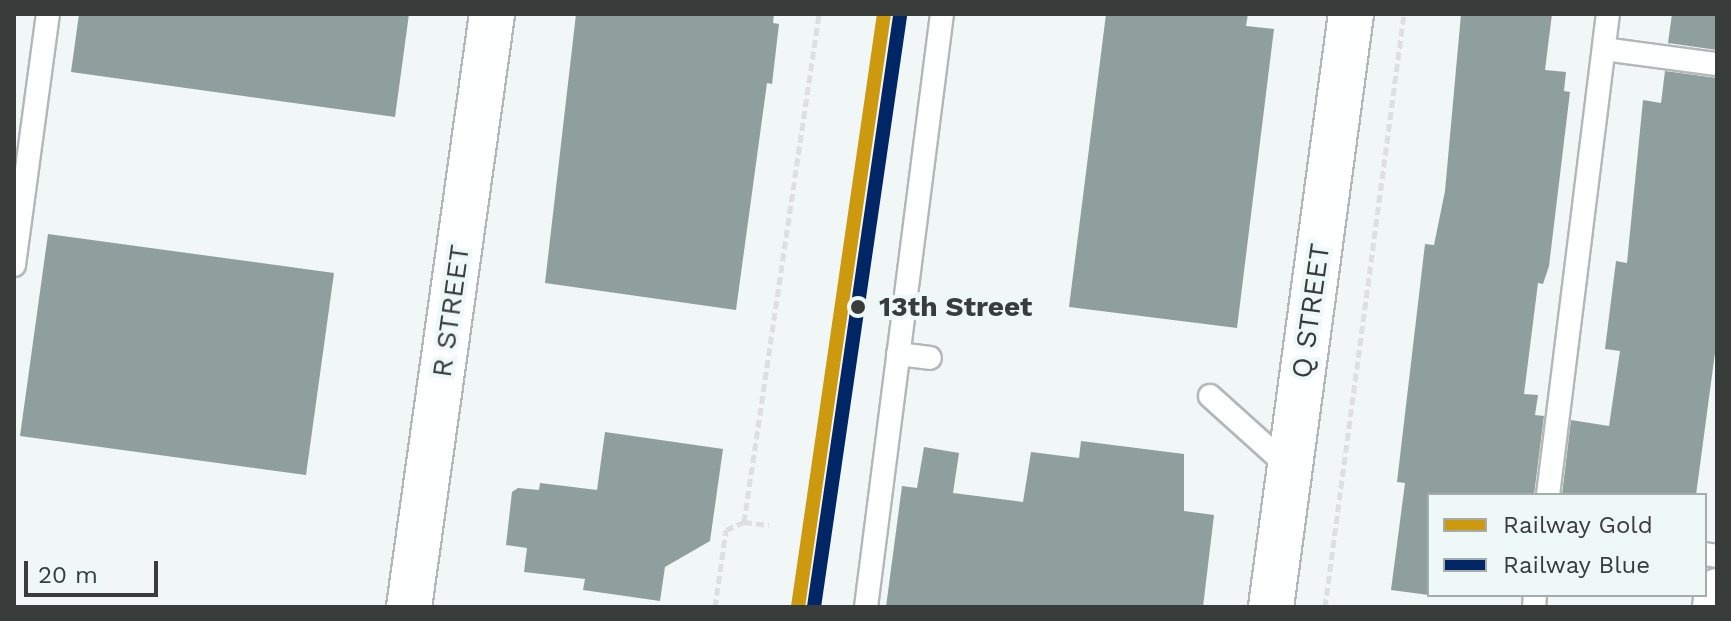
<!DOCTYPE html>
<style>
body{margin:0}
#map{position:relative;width:1731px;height:621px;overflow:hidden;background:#f1f6f6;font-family:"Work Sans",sans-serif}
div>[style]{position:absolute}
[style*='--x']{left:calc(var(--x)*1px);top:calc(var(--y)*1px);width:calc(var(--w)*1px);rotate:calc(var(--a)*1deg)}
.building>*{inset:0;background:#8f9f9d}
.path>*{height:5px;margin-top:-2.5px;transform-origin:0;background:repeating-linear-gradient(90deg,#dee0e0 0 8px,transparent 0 12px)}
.roads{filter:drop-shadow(2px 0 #b3b7b7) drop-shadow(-2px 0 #b3b7b7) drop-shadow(0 2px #b3b7b7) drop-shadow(0 -2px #b3b7b7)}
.service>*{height:22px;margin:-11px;padding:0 11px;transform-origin:11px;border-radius:11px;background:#fdfefe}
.minor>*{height:44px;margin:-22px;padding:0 22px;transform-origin:22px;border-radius:22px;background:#fdfefe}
.secondary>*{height:44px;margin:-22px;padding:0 22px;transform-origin:22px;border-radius:22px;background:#fdfefe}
.rail-1>*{height:14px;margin:-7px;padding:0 7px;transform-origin:7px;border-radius:7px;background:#cd9a0f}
.rail-2>*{height:14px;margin:-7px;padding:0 7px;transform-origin:7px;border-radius:7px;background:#002666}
.dots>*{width:22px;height:22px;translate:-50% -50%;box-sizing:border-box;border:4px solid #eef9f7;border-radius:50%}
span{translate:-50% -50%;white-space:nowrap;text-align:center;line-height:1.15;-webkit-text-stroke:8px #eef9f7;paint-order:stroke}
.stop-label{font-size:28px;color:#383c3b;font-weight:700}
.left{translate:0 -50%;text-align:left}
.street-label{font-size:28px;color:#383c3b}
.frame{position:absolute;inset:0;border:16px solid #383c3b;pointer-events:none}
.legend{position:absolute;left:1427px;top:493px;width:280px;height:104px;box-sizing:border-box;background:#eef9f7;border:2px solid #a5adac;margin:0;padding:10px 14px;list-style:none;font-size:24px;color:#383c3b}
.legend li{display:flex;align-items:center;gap:16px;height:40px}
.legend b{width:40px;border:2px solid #a5adac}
.scale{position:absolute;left:24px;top:561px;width:134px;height:36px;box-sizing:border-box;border:4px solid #383c3b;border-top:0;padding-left:10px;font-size:24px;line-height:28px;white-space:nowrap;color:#383c3b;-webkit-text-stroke:6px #eef9f7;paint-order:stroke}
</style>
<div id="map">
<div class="building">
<i style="clip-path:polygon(79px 14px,409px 14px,395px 117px,71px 72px)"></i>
<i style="clip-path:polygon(576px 14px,774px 14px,773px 23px,779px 24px,772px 84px,767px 83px,736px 310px,545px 283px)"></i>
<i style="clip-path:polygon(1106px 14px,1248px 14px,1246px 26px,1274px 29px,1237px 328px,1069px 307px)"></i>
<i style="clip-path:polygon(1461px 14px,1552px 14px,1545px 70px,1566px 72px,1564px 91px,1570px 92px,1549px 266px,1543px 284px,1538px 283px,1524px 394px,1538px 395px,1535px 415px,1544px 416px,1534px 495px,1429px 495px,1429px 595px,1391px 590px,1405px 483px,1397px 482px,1425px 244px,1434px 245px,1445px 191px)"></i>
<i style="clip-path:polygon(1672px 14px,1717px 14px,1717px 50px,1668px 43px)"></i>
<i style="clip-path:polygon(1665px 71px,1717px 78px,1717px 338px,1696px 495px,1562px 495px,1571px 420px,1609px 426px,1620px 351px,1605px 349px,1616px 261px,1627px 263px,1643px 100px,1661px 103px)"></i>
<i style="clip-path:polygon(48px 234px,334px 273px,306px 475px,20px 436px)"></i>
<i style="clip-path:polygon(605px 432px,723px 449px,710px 541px,665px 567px,660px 601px,583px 590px,585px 579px,524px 572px,527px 548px,506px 545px,512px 492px,518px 488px,539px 490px,540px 483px,597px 490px)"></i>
<i style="clip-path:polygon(1081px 441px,1184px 454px,1184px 511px,1214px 515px,1203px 607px,886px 607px,902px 486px,917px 488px,924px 447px,959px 453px,953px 493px,1023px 502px,1031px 452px,1079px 458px)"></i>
</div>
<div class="path">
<i style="--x:744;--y:522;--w:25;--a:7"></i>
<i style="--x:715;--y:607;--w:78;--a:-81.9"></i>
<i style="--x:726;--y:530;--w:20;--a:-24"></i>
<i style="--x:744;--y:522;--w:514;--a:-81.6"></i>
<i style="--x:1325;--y:607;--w:598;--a:-82.41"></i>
</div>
<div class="roads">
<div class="service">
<i style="--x:1604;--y:49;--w:114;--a:7.6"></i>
<i style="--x:14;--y:265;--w:253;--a:-82.3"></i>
<i style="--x:898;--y:354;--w:32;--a:7"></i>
<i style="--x:1210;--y:396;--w:108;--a:42"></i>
<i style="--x:1548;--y:495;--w:485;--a:-82.9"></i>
<i style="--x:1705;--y:554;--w:12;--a:9"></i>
<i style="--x:866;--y:607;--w:598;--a:-82.7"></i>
<i style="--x:1534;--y:607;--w:12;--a:-85"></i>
</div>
<div class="minor">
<i style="--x:409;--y:607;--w:599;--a:-82.03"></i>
<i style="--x:1715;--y:607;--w:16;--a:-83"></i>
</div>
<div class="secondary">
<i style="--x:1271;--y:607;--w:598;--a:-82.32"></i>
</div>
</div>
<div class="rail-1">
<i style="--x:798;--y:607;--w:599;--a:-81.75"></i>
</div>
<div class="rail-2">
<i style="--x:814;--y:607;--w:597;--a:-81.72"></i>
</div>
<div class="dots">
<i style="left:858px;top:307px;background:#383c3b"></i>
</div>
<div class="stop-label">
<span class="left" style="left:879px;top:307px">13th Street</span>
</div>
<div class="street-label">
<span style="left:451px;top:311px;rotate:-82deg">R STREET</span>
<span style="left:1311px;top:311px;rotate:-82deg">Q STREET</span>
</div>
<div class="frame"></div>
<ul class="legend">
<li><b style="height:10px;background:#cd9a0f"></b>Railway Gold</li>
<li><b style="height:10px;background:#002666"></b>Railway Blue</li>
</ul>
<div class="scale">20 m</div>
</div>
